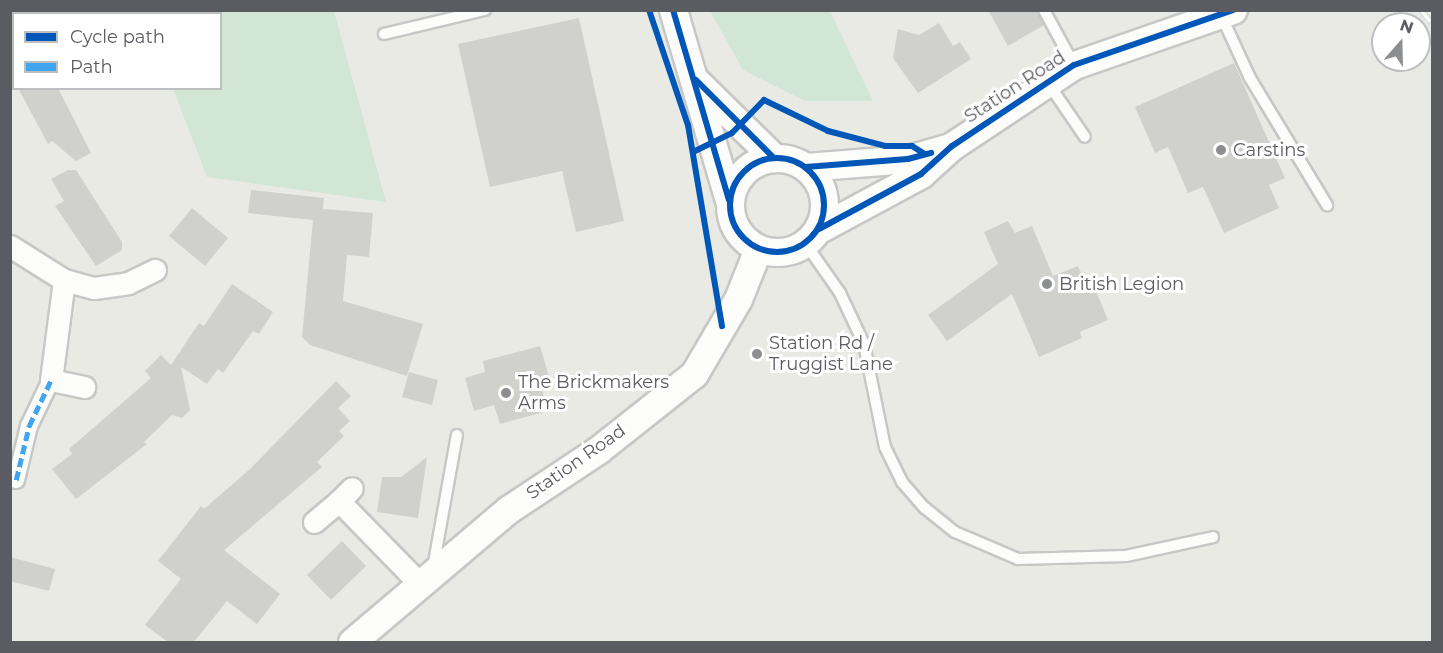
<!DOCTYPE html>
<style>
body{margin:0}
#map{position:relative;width:1443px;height:653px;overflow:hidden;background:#e9eae4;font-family:Montserrat,sans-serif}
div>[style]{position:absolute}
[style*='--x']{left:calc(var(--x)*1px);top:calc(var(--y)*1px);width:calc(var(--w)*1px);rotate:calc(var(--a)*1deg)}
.green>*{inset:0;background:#d2e6d6}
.building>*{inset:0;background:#d0d1cd}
.roads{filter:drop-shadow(2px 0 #c7c8c6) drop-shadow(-2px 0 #c7c8c6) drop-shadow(0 2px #c7c8c6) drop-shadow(0 -2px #c7c8c6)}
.service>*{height:10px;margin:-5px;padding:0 5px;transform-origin:5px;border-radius:5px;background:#fcfcfb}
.pedestrian>*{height:16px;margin:-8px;padding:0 8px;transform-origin:8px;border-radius:8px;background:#fcfcfb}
.minor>*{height:21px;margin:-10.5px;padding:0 10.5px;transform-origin:10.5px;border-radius:10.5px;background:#fcfcfb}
.tertiary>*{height:27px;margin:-13.5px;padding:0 13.5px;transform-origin:13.5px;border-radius:13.5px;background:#fcfcfb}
.tertiary>.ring{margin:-13.5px;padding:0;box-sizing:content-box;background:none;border:27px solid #fcfcfb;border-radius:50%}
.rail>*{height:7px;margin-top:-3.5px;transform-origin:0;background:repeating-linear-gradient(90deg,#fff 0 14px,#e2e2e2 0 28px);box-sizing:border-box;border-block:2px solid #e2e2e2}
.quiet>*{height:4.5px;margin-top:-2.25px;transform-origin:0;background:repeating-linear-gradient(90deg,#40a5ee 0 9px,transparent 0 13.5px)}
.cycleway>*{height:6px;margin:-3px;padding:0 3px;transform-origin:3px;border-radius:3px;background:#0057b8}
.cycleway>.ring{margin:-3px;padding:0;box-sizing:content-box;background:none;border:6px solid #0057b8;border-radius:50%}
.dots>*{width:16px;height:16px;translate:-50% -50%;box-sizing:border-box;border:3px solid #fff;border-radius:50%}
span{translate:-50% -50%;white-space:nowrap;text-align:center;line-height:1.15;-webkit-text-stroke:6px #fff;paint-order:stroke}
.street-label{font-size:18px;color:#5b5c62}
.poi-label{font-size:18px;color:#5b5c62}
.left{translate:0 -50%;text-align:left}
.frame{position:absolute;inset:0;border:12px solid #5b5c62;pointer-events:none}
.legend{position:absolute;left:12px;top:12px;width:210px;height:78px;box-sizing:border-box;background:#fff;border:2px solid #bdbec0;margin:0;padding:8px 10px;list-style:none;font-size:18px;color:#5b5c62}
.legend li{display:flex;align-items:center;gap:12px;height:30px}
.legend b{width:30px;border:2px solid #bdbec0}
.north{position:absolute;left:1371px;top:12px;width:60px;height:60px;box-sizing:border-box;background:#fff;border:2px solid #bdbec0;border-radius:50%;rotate:20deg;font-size:16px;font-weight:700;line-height:24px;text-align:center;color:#5b5c62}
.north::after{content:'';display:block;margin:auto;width:21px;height:27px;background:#8d8e90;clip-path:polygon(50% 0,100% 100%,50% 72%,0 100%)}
</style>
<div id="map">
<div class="green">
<i style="clip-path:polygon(143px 11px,334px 11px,386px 202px,207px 177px,173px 89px,220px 88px,220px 14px)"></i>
<i style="clip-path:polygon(710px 11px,830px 11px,873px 101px,805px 101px,743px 70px)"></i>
</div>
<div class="building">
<i style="clip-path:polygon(988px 10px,1037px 10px,1044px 25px,1008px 46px)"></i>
<i style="clip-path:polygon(579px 18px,624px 221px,576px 232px,562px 171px,490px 187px,458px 44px)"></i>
<i style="clip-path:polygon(939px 23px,953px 46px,960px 42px,971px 59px,918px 93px,893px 58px,898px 29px,919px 35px)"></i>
<i style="clip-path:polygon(1234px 63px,1285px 178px,1269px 185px,1279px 208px,1224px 233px,1203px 187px,1188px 193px,1168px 147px,1155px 153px,1135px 107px)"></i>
<i style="clip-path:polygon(18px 88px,58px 88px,91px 153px,76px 161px,52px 141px,48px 144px)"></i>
<i style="clip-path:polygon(68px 170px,76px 170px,122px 242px,122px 250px,96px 266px,55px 206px,64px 201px,51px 179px)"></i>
<i style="clip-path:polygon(251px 190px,324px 198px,323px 209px,373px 213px,369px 257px,347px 255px,343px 301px,423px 324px,407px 376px,310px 345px,302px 337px,313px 220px,248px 213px)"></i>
<i style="clip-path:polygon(192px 208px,228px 238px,205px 266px,169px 236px)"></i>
<i style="clip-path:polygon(1008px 221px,1015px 233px,1032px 226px,1053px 276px,1078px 266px,1091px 294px,1096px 291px,1108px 320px,1080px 332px,1082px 338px,1039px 357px,1012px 294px,947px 341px,928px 315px,998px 264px,984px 232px)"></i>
<i style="clip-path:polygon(232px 284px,273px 312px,259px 334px,253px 331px,223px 373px,218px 369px,207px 384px,181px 367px,190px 410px,182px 418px,172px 415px,144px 442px,147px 444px,76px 499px,52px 469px,72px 454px,69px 449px,151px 378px,145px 371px,161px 355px,171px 365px,199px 323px,204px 326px)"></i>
<i style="clip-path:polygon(540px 346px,549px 377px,539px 380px,548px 411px,500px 424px,494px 405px,474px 411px,465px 378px,485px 372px,483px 361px)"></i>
<i style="clip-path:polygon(409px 372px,438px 380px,432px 405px,402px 397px)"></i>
<i style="clip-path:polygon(336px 381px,351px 396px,338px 408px,350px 421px,339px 431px,344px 436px,317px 462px,322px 467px,224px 550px,280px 594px,257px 624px,227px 601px,194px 642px,168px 642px,145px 625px,181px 579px,158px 561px,201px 506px,204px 509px,250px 469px)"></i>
<i style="clip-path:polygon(427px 457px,418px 518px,377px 512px,382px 477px,401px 477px)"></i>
<i style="clip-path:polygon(342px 541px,366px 566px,331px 600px,307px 575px)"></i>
<i style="clip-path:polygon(10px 557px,55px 569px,49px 591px,10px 581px)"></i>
</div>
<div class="roads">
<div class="service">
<i style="--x:1044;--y:10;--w:63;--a:61.4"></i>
<i style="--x:1221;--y:15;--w:69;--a:65.3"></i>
<i style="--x:1250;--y:78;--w:149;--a:58.8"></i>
<i style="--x:384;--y:34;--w:104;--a:-13.4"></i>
<i style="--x:1048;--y:83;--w:65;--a:55.6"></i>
<i style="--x:805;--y:243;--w:61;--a:55"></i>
<i style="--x:840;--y:293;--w:56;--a:64.8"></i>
<i style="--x:864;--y:344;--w:105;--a:78.5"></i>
<i style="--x:885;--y:447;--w:39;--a:64"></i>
<i style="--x:902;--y:482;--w:35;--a:49"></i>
<i style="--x:925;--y:508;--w:38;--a:39"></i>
<i style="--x:955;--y:532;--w:69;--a:23.2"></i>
<i style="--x:1018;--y:559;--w:108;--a:-1.6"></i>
<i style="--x:1126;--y:556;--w:89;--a:-12.3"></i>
<i style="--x:433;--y:568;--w:135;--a:-79.8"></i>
</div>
<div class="pedestrian">
<i style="--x:16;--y:480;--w:56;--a:-76.5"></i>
<i style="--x:29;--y:426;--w:51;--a:-64.4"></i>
</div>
<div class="minor">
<i style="--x:10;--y:246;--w:64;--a:32.2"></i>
<i style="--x:64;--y:280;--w:31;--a:15"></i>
<i style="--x:94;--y:288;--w:34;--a:-8"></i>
<i style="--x:128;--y:283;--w:30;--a:-26"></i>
<i style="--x:64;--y:280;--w:101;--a:97.4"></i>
<i style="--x:51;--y:380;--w:34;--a:12"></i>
<i style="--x:339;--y:501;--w:18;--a:-45"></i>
<i style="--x:314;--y:522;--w:33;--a:-40"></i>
<i style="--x:339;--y:501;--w:113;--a:45.7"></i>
</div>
<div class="tertiary">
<i style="--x:673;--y:10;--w:198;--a:73.6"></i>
<i style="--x:696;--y:81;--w:110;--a:44.6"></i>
<i class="ring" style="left:730px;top:158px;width:67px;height:67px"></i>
<i style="--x:806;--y:167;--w:102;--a:-4.5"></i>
<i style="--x:908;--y:159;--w:41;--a:-15.8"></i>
<i style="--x:819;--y:229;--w:116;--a:-28.3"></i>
<i style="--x:921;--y:174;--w:42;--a:-42.1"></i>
<i style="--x:952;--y:146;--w:146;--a:-33.6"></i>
<i style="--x:1074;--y:65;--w:168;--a:-19.1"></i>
<i style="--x:352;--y:642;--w:206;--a:-40.3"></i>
<i style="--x:509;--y:509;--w:107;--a:-33.5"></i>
<i style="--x:598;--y:450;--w:122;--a:-38.4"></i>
<i style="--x:694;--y:374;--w:87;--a:-59.6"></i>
<i style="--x:738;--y:299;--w:54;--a:-68.2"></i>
</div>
</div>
<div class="rail">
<i style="--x:1402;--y:10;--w:18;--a:49"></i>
<i style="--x:1421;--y:10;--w:17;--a:50"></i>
<i style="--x:1419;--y:29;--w:20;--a:49"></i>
</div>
<div class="quiet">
<i style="--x:16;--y:480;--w:56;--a:-76.5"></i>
<i style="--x:29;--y:426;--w:51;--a:-64.4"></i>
</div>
<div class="cycleway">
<i style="--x:649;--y:10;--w:121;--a:71.3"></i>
<i style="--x:688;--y:125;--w:204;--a:80.4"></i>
<i style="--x:673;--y:10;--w:198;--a:73.6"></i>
<i style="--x:696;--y:80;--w:110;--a:45"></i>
<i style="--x:693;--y:152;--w:43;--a:-26"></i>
<i style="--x:732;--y:133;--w:46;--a:-45.9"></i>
<i style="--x:764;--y:100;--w:71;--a:25.8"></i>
<i style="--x:828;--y:131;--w:59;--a:14.7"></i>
<i style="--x:885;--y:146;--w:27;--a:0"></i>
<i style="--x:912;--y:146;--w:15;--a:32"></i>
<i class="ring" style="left:730px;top:158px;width:88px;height:88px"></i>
<i style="--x:806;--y:167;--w:102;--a:-4.5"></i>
<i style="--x:908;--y:159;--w:24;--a:-15"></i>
<i style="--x:819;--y:229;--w:116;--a:-28.3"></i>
<i style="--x:921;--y:174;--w:42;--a:-42.1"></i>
<i style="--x:952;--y:146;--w:146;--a:-33.6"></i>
<i style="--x:1074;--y:65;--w:168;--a:-19.1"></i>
</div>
<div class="dots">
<i style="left:1221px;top:150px;background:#8d8e90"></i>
<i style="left:1047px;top:284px;background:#8d8e90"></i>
<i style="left:757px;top:354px;background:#8d8e90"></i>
<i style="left:506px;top:393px;background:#8d8e90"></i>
</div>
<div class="street-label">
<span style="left:1015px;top:87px;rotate:-33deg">Station Road</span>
<span style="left:576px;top:462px;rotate:-35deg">Station Road</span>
</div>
<div class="poi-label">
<span class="left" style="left:1233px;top:150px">Carstins</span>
<span class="left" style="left:1059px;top:284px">British Legion</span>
<span class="left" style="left:769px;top:354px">Station Rd /<br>Truggist Lane</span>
<span class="left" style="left:518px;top:393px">The Brickmakers<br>Arms</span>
</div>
<div class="frame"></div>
<ul class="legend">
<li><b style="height:8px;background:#0057b8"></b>Cycle path</li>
<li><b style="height:8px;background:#40a5ee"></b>Path</li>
</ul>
<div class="north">N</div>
</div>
